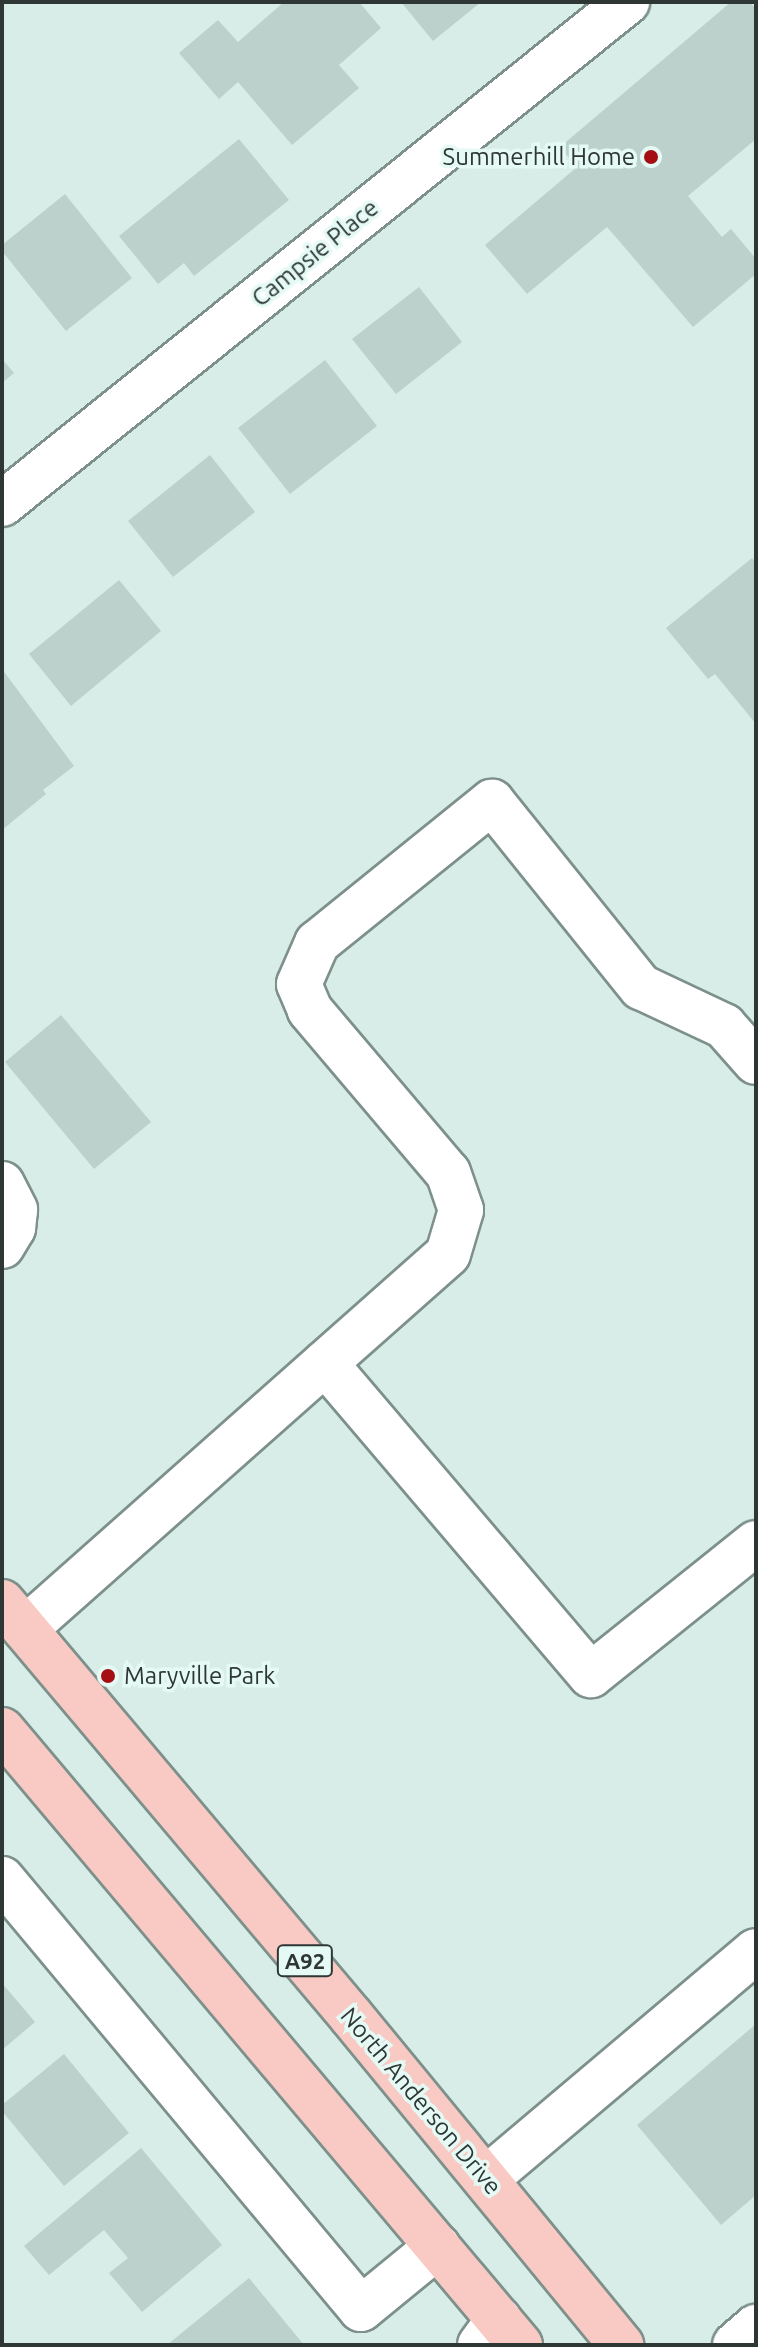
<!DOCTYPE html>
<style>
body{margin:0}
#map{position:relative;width:758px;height:2347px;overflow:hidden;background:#d8ede7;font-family:Ubuntu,sans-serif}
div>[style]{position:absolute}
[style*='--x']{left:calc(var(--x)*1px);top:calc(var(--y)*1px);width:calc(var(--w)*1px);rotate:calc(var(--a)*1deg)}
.building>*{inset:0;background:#bcd1cb}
.roads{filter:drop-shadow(2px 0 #7d908b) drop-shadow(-2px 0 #7d908b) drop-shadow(0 2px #7d908b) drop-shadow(0 -2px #7d908b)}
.minor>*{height:44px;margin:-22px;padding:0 22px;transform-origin:22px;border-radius:22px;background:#fff}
.major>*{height:44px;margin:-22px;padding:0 22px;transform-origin:22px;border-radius:22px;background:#f9cac4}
.dots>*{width:22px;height:22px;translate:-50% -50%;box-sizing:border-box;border:4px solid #e5faf5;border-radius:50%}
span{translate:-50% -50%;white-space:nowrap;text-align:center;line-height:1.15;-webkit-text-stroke:7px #e5faf5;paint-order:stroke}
.shield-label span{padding:2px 6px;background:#e5faf5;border:2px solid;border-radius:6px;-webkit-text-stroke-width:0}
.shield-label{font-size:22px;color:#2e3734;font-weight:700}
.poi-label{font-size:24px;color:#2e3734}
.right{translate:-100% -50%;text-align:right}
.left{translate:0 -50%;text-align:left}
.street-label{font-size:24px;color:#2e3734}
.frame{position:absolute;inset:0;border:4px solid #2e3734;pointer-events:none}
</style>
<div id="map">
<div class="building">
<i style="clip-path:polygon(284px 2px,359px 2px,381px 28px,339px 65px,359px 88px,292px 145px,238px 82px,219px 99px,179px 53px,218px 20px,238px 42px)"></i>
<i style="clip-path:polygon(401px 2px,481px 2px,433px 41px)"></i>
<i style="clip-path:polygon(731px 2px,750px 2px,756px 9px,756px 139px,688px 196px,722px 237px,731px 229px,756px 259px,756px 274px,693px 327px,607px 227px,527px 294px,485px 245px,577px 167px,560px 147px)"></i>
<i style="clip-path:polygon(239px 139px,289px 200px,194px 276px,184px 263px,158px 284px,119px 236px)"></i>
<i style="clip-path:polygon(65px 194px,132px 278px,66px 331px,2px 251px,2px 245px)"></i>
<i style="clip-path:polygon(419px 287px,462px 342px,396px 394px,352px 339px)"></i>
<i style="clip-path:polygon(2px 359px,14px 373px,2px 383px)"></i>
<i style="clip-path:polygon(325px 360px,377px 426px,290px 494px,238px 428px)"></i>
<i style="clip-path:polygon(210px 455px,255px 512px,173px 577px,128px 521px)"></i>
<i style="clip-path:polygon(752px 558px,756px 563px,756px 724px,715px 674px,708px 679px,666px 628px)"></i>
<i style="clip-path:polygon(119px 580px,161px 631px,71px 706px,29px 654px)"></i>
<i style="clip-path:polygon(2px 669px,74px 766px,43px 790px,46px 794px,2px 830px)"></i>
<i style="clip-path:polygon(61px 1015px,151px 1122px,94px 1169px,5px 1062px)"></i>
<i style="clip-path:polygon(2px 1983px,35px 2022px,2px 2050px)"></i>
<i style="clip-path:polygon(756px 2024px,756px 2195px,721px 2225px,637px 2125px)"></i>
<i style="clip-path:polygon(64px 2054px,129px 2133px,64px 2186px,2px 2111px,2px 2105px)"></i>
<i style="clip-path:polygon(141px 2148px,222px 2245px,142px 2312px,109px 2273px,128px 2258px,104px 2230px,49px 2275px,24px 2246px)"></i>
<i style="clip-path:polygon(249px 2278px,304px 2345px,167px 2345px)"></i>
</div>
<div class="roads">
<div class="minor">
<i style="--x:2;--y:504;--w:802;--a:-38.77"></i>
<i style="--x:2;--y:1184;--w:29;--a:63"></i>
<i style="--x:15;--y:1210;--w:18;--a:96"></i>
<i style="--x:13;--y:1228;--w:21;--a:121"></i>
<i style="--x:325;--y:1363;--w:410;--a:49.6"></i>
<i style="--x:591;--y:1675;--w:211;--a:-38.7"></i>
<i style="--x:25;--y:1629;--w:565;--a:-41.56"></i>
<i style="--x:448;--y:1254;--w:46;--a:-73.5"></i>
<i style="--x:461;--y:1210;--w:39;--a:-109"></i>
<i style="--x:448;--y:1173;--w:214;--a:-130.3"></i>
<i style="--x:310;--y:1010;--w:28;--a:-113"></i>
<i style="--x:299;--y:984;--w:45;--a:-66.3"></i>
<i style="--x:317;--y:943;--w:225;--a:-38.9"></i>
<i style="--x:492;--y:802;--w:238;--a:51.2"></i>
<i style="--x:641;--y:987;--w:92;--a:25.2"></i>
<i style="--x:724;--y:1026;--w:48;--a:48.4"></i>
<i style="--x:2;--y:1879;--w:560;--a:50.14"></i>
<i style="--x:361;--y:2309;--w:99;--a:-39.3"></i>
<i style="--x:486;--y:2179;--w:353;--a:-40.2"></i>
<i style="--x:480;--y:2345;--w:32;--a:-54"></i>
<i style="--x:735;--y:2345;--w:28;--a:-41"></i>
</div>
<div class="major">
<i style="--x:2;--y:1602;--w:541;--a:49.87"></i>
<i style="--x:351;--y:2016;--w:426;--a:50.6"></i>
<i style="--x:2;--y:1730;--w:804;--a:49.89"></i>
</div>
</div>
<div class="dots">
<i style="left:651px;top:157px;background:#a50f14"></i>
<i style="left:108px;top:1676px;background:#a50f14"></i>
</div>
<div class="shield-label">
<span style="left:305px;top:1961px">A92</span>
</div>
<div class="poi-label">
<span class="right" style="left:635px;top:157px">Summerhill Home</span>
<span class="left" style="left:124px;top:1676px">Maryville Park</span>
</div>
<div class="street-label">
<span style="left:315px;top:253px;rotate:-39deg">Campsie Place</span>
<span style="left:421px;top:2101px;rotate:50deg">North Anderson Drive</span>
</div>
<div class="frame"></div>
</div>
